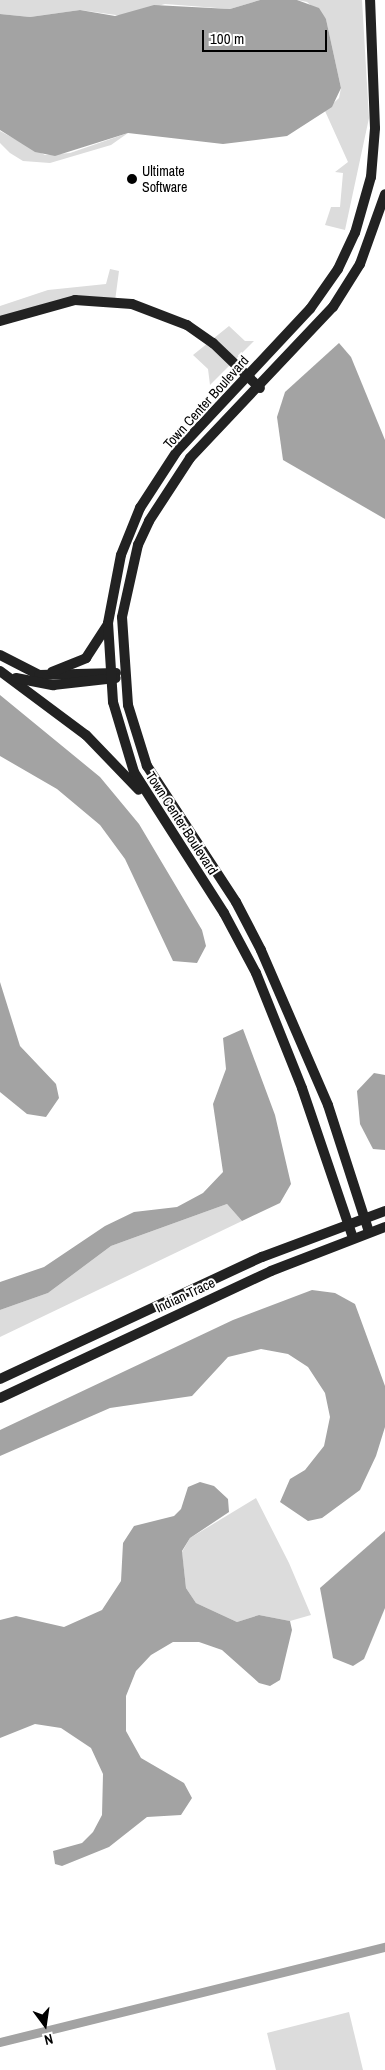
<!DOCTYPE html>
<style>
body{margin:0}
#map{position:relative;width:385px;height:2070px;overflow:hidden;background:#fff;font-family:"Archivo Narrow",sans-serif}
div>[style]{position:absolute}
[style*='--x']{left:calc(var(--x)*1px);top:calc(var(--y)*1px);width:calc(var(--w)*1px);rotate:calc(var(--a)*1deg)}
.green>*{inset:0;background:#dcdcdc}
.water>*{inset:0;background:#a3a3a3}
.canal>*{height:9px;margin:-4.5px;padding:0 4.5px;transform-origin:4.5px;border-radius:4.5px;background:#a3a3a3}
.secondary>*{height:10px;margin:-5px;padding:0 5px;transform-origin:5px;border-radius:5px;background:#222}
.dots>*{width:14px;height:14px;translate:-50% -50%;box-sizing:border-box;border:2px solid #fff;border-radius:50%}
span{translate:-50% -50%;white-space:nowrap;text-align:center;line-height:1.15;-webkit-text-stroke:4px #fff;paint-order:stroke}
.poi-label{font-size:14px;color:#000}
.left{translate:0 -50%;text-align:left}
.street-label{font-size:14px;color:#000}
.north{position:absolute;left:20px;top:2000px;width:50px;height:50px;-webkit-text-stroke:4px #fff;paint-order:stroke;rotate:166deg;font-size:14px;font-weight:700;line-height:20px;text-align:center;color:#000}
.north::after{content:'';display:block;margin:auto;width:18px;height:22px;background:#000;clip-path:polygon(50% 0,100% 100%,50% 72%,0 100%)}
.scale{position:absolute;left:202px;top:30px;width:125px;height:22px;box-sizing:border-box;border:2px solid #000;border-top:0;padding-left:6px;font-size:15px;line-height:18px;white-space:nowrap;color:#000;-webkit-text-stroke:4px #fff;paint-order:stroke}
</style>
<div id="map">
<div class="green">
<i style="clip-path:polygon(0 0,260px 0,230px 9px,165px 4px,123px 16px,80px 10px,30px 17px,0 14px)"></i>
<i style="clip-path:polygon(297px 0,362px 0,369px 118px,345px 230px,325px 225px,331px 207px,340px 207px,343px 173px,335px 172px,348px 162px,325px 111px,339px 98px,341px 88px,326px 19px,307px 2px)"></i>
<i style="clip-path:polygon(0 131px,45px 155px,70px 153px,128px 133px,111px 145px,50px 163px,23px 161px,10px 153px,0 143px)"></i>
<i style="clip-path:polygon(110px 269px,119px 271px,115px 301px,75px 300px,0 321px,0 306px,48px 290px,106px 284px)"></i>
<i style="clip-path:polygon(229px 326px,245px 341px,254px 341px,210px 385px,208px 369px,193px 355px)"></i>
<i style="clip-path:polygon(227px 1204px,242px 1221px,0 1337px,0 1310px,48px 1293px,111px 1246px)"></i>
<i style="clip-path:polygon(256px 1498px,289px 1563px,311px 1615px,290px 1621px,259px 1615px,237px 1622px,196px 1603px,186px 1588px,182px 1552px,190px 1538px)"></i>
<i style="clip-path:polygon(349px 2012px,363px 2070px,276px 2070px,267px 2033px)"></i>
</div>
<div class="water">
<i style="clip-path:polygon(260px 0,297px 0,319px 8px,326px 19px,341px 88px,332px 107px,287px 136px,223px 144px,128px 133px,55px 156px,35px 152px,0 130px,0 14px,30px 17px,80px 10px,115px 16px,154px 5px,230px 9px)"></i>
<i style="clip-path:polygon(339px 343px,351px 357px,385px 440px,385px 519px,283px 460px,277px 417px,285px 392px)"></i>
<i style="clip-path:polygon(0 695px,100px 777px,139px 824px,202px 930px,206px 946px,197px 963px,173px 961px,125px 859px,100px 825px,57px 789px,0 756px)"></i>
<i style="clip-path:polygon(0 982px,20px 1046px,56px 1084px,59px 1098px,46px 1117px,27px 1114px,0 1092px)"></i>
<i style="clip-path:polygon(243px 1029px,275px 1115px,291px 1184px,280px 1203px,242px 1221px,227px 1204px,133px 1238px,111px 1246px,48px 1293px,0 1310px,0 1282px,44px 1267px,105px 1226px,134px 1212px,177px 1207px,203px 1193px,223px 1172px,213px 1104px,226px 1069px,223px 1038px)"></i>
<i style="clip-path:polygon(374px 1073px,385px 1075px,385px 1150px,373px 1149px,360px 1124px,357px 1091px)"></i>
<i style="clip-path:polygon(312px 1290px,335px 1293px,355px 1304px,385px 1386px,385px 1427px,376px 1456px,360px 1490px,322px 1518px,308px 1521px,280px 1502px,290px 1479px,305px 1470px,324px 1446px,330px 1417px,325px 1393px,308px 1367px,288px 1354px,261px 1349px,228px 1357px,192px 1396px,110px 1408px,0 1456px,0 1430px,233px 1320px)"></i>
<i style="clip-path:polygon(200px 1482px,214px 1486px,228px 1499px,229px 1512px,190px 1538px,182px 1551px,186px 1588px,196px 1603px,237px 1622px,259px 1615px,290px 1621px,292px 1630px,280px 1680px,270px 1686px,259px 1683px,222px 1650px,199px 1642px,173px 1642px,151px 1655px,136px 1671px,126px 1696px,126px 1731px,141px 1758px,184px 1783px,192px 1798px,181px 1815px,147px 1817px,109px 1847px,62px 1866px,55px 1864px,53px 1851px,82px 1843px,93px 1832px,102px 1815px,103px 1774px,91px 1748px,61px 1728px,35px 1724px,0 1738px,0 1620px,16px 1616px,64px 1627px,102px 1610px,121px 1581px,123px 1543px,134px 1526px,174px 1516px,181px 1509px,188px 1487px)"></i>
<i style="clip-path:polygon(385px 1531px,385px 1608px,364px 1659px,353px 1666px,333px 1658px,320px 1588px)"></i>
</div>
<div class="canal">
<i style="--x:0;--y:2042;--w:397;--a:-13.9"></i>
</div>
<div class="secondary">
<i style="--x:0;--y:321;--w:78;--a:-15.6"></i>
<i style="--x:75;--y:300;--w:57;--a:4"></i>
<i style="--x:132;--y:304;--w:59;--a:20.9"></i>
<i style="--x:187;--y:325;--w:32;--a:35"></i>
<i style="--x:213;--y:343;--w:65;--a:43.8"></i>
<i style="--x:0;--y:655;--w:44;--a:27.1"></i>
<i style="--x:39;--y:675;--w:77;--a:-1.5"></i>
<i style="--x:0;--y:671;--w:107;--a:36.7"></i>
<i style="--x:86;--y:735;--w:76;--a:46.1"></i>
<i style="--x:52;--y:672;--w:37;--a:-22"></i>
<i style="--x:86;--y:658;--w:40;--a:-57.1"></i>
<i style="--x:16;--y:678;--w:38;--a:11"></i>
<i style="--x:53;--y:685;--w:63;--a:-6.3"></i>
<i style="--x:369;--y:1232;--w:133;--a:-107.9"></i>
<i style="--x:328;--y:1105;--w:169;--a:-113.4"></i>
<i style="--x:261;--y:950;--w:54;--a:-117.5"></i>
<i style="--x:236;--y:902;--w:163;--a:-123.2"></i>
<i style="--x:147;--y:766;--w:64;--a:-107.3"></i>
<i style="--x:128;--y:705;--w:88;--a:-93.9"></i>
<i style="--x:122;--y:617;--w:74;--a:-77.5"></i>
<i style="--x:138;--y:545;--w:26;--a:-65"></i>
<i style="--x:149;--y:521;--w:75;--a:-56.9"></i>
<i style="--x:190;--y:458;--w:208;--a:-46.6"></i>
<i style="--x:333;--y:307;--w:51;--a:-57.9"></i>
<i style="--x:360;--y:264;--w:74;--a:-70.3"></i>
<i style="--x:353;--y:1238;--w:158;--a:-108.8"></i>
<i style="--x:302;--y:1088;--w:124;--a:-111.8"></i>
<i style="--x:256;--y:973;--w:68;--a:-118.1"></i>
<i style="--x:224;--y:913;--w:167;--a:-122.6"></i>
<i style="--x:134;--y:772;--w:73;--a:-106.7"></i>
<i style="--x:113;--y:702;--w:79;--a:-93.6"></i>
<i style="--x:108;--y:623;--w:69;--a:-79.2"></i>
<i style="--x:121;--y:555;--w:51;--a:-68"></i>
<i style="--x:140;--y:508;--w:68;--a:-57"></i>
<i style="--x:177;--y:451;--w:195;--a:-46.9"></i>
<i style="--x:310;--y:309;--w:49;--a:-55"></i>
<i style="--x:338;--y:269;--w:40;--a:-65"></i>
<i style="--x:355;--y:233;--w:58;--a:-74.1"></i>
<i style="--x:371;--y:177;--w:49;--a:-85.3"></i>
<i style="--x:375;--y:128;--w:128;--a:-92.2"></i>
<i style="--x:0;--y:1379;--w:289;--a:-25"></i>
<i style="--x:262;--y:1257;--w:131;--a:-20.5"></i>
<i style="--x:0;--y:1398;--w:299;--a:-25.1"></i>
<i style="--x:271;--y:1271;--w:122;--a:-21.1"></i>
</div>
<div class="dots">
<i style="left:132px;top:179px;background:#000"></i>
</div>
<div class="poi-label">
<span class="left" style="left:142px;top:179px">Ultimate<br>Software</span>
</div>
<div class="street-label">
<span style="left:206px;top:402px;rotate:-48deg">Town Center Boulevard</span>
<span style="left:182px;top:823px;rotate:57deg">Town Center Boulevard</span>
<span style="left:185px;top:1295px;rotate:-25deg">Indian Trace</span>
</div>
<div class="north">N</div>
<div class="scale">100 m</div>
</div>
